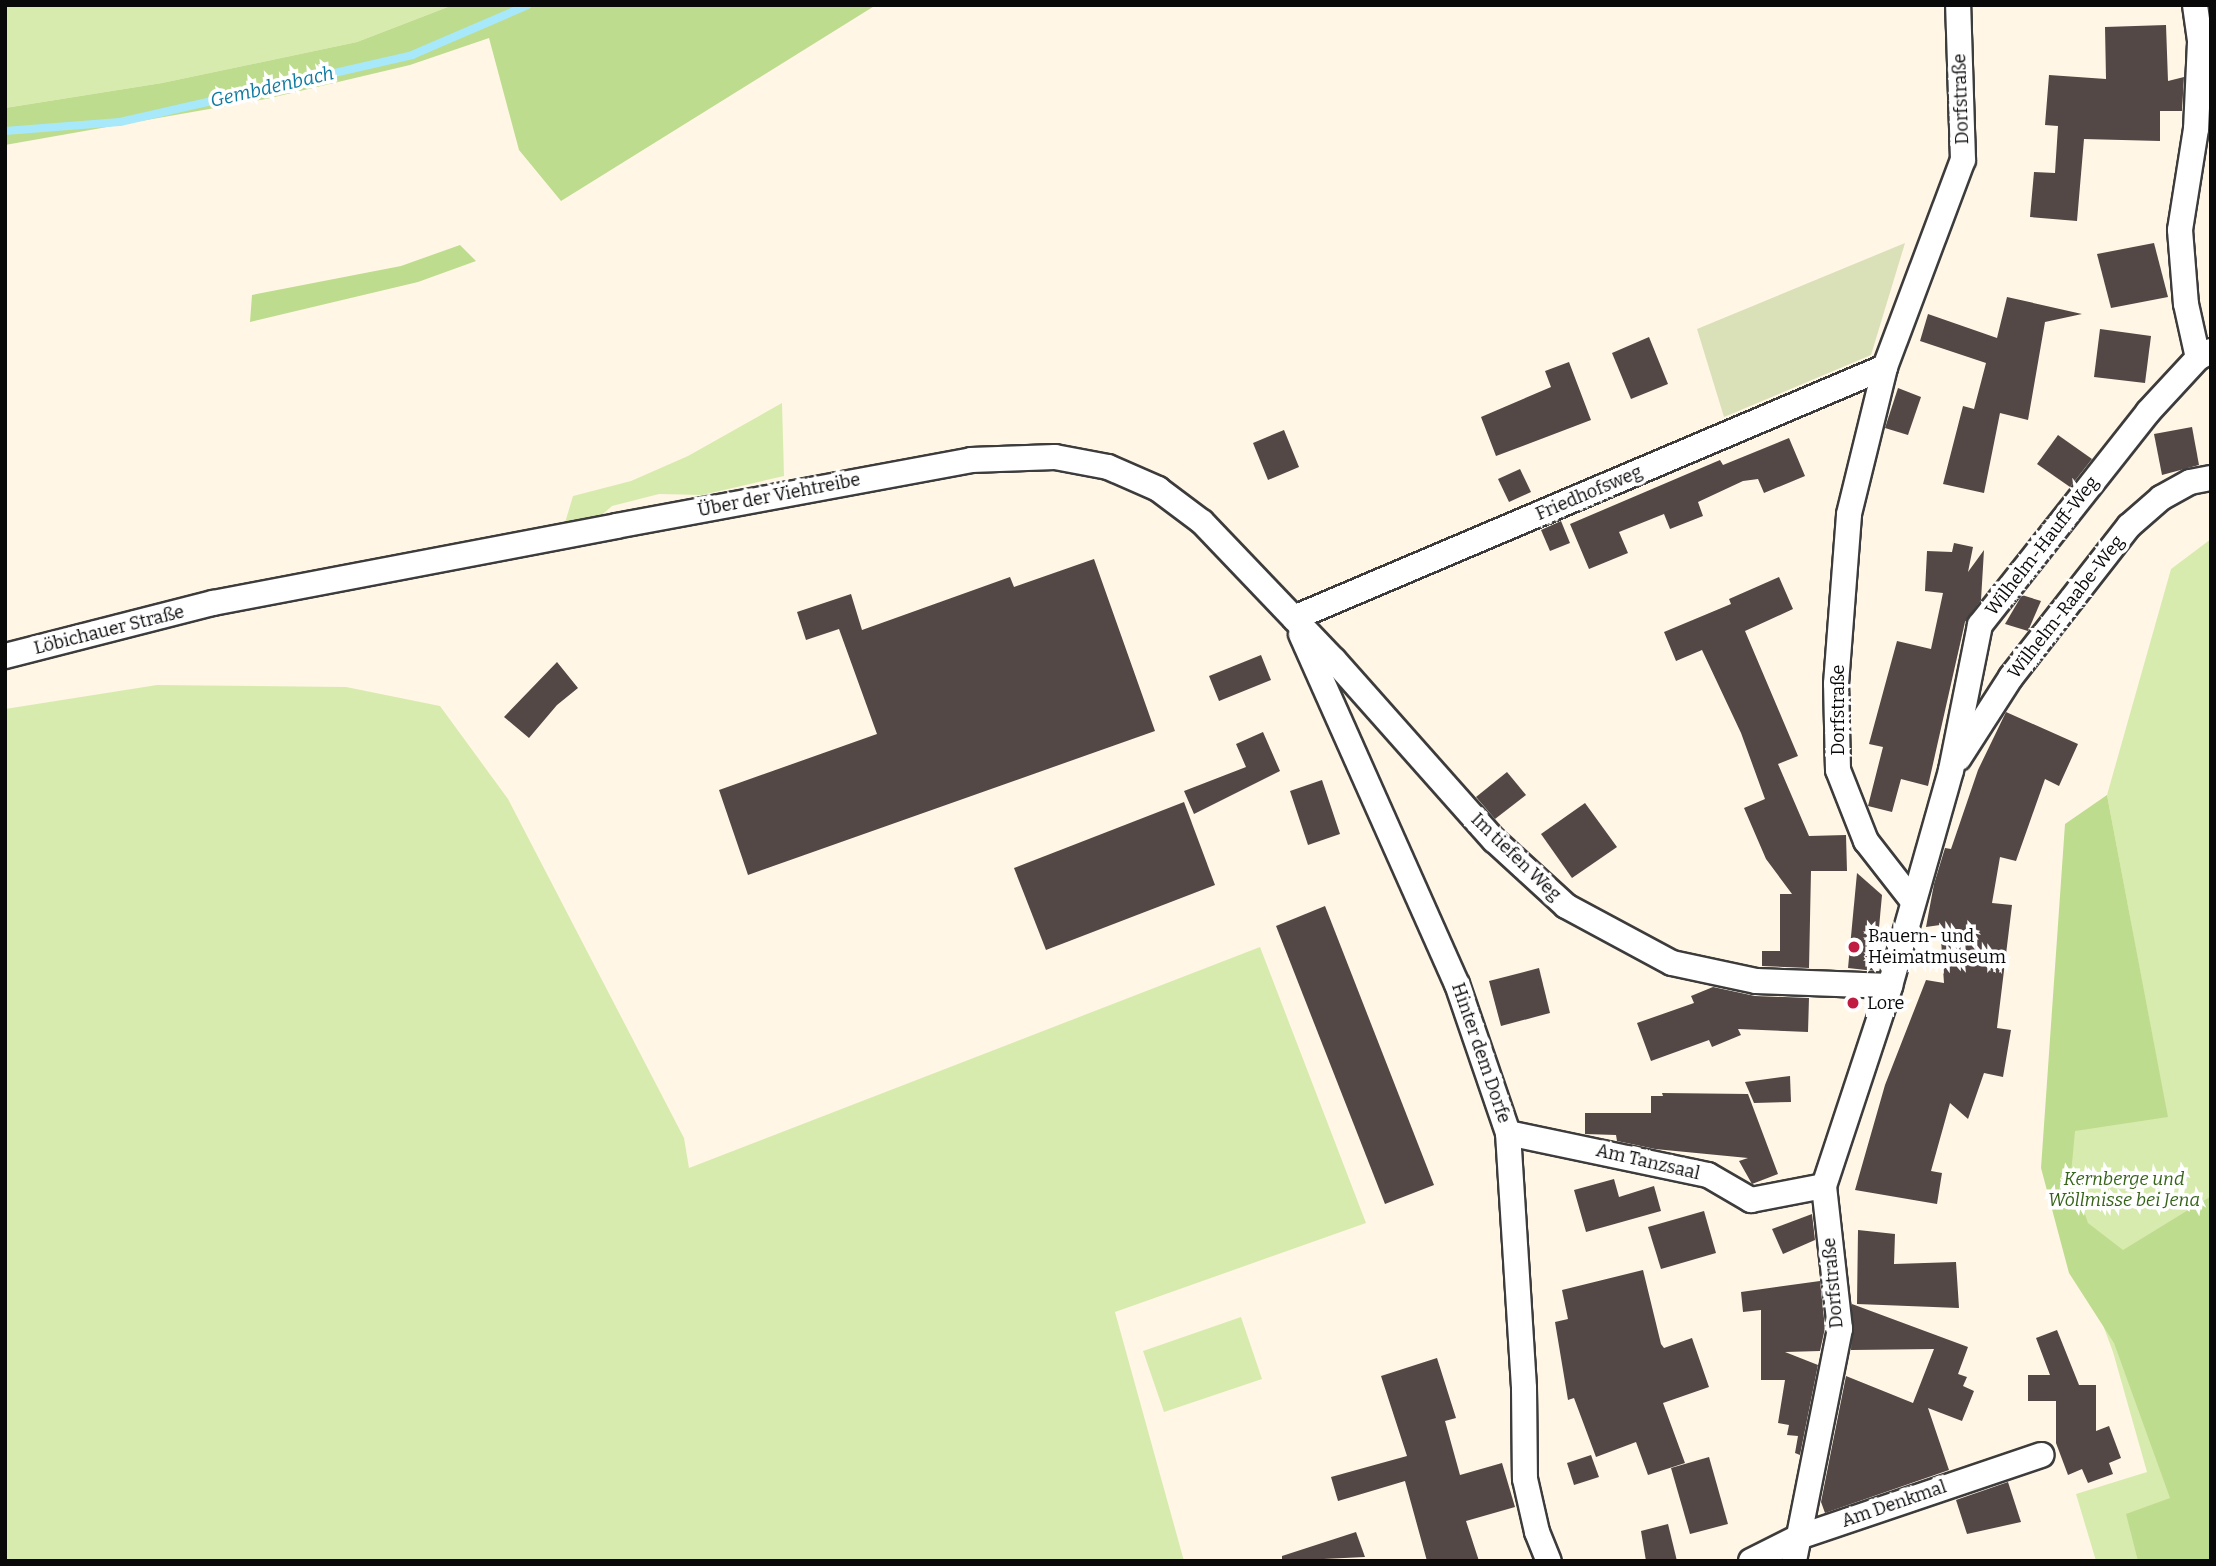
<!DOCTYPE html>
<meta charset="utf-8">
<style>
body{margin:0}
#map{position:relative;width:2216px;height:1566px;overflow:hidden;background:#fff6e6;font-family:Bitter,serif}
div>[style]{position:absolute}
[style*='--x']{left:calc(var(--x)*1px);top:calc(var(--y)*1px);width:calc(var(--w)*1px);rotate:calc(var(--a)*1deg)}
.green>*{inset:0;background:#d8ebae}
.forest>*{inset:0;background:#bedc8d}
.cemetery>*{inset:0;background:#dae0b8}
.stream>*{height:8px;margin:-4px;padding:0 4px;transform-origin:4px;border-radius:4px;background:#a7e9fa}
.building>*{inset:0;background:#534845}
.roads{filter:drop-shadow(2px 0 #3c3c3c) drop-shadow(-2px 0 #3c3c3c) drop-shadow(0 2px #3c3c3c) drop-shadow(0 -2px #3c3c3c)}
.minor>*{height:24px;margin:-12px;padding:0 12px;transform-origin:12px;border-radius:12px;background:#fff}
.dots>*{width:19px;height:19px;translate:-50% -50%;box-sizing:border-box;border:4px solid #fff;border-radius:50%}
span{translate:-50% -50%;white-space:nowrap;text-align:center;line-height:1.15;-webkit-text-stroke:7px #fff;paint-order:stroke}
.street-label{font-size:18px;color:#090909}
.poi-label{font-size:18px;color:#090909}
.left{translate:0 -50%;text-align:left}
.park-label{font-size:18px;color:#356318;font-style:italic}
.water-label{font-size:19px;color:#0e7aa0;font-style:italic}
.frame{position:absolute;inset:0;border:7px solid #090909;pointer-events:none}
</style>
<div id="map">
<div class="green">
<i style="clip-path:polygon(5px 5px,453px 5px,357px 42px,162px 83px,5px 108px)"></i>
<i style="clip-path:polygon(782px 403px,784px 476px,702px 495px,659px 494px,612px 506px,596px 520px,564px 526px,573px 496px,631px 481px,688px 456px)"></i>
<i style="clip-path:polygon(2211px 539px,2211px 1196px,2195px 1206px,2211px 1212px,2211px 1561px,2096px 1561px,2076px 1494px,2147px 1472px,2113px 1352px,2057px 1201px,2060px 1119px,2166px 1109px,2107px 795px,2171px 569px)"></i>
<i style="clip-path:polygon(157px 685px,346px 687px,440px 706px,508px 799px,684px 1138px,689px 1168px,1260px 947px,1366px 1223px,1115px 1312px,1184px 1561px,5px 1561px,5px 709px)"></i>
<i style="clip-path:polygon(1241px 1317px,1262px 1379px,1164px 1412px,1143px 1351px)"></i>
</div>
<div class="forest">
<i style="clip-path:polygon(453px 5px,876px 5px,561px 201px,519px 150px,489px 38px,410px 65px,266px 99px,5px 145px,5px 108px,162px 83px,357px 42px)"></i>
<i style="clip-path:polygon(460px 245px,476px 261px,418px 282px,250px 322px,252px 295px,401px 266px)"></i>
<i style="clip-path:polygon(2107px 795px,2168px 1117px,2075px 1131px,2071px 1174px,2088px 1223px,2123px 1250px,2211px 1196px,2211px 1561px,2138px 1561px,2126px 1514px,2170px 1498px,2114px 1343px,2069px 1273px,2041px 1168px,2065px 824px)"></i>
</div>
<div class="cemetery">
<i style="clip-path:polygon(1905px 243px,1871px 355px,1724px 417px,1697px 329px)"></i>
</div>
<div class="stream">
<i style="--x:5;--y:131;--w:115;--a:-4.5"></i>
<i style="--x:120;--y:122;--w:300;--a:-12.9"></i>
<i style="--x:412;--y:55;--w:126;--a:-23.3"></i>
</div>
<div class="building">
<i style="clip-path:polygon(2166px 25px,2168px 81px,2184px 77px,2182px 111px,2160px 111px,2160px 141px,2084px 139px,2077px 221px,2030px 217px,2034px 172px,2055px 173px,2058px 126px,2045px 125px,2049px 75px,2106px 79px,2105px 27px)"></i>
<i style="clip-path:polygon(2154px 243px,2168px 297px,2111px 308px,2097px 254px)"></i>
<i style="clip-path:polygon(2007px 297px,2082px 314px,2045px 322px,2028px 420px,2000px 413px,1984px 493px,1943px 484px,1963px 406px,1974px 409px,1986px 363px,1920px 341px,1928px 314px,1997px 338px)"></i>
<i style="clip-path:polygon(2100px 329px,2151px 336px,2145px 383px,2094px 377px)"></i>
<i style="clip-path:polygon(1649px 337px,1668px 384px,1631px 399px,1612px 353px)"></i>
<i style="clip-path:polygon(1569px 362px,1591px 420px,1496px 456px,1481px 417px,1551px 387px,1545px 371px)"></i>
<i style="clip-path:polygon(1898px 388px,1921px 397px,1908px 435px,1885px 428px)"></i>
<i style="clip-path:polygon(2192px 427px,2199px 465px,2162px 475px,2154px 434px)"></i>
<i style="clip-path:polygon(1284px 430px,1299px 467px,1268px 480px,1253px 443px)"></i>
<i style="clip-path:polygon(2058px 435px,2092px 459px,2070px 487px,2037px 464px)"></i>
<i style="clip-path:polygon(1789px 438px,1805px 476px,1764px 493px,1758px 479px,1743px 481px,1698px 502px,1703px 516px,1670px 529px,1664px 514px,1619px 532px,1628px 553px,1589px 569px,1570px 524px,1720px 460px,1723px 465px)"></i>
<i style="clip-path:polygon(1520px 469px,1531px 492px,1509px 502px,1498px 479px)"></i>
<i style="clip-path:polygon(1561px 521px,1570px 543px,1550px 551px,1541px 530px)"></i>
<i style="clip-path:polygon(1954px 543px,1973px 547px,1968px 572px,1984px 550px,1981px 600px,1965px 622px,1928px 786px,1901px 779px,1892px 812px,1868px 806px,1883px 747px,1869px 744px,1897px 641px,1931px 649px,1943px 593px,1925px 591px,1927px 551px,1952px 552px)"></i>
<i style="clip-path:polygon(1094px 559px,1155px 731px,748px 875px,719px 790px,877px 734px,839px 629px,806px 640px,797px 612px,851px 594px,862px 630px,1010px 577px,1014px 587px)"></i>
<i style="clip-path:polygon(1779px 577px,1793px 609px,1745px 631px,1798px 756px,1778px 764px,1809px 836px,1846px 835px,1847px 871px,1811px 871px,1809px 968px,1762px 966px,1762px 951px,1780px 951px,1780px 894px,1792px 894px,1766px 859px,1744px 808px,1765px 799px,1741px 733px,1702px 650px,1676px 661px,1664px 632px,1731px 604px,1729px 599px)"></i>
<i style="clip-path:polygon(2022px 595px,2041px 601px,2028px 631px,2005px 624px)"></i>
<i style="clip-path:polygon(1261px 655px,1271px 680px,1219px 701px,1209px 676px)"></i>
<i style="clip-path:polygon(557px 662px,578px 688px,557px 705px,529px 738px,504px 717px)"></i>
<i style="clip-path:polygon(2006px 712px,2078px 744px,2059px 786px,2045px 779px,2016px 861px,2000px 857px,1992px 903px,2012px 905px,1997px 1028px,2011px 1030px,2003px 1077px,1984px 1073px,1968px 1119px,1950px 1103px,1931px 1171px,1942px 1173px,1937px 1204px,1855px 1190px,1885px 1085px,1926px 980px,1944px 983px,1940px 925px,1926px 927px,1934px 884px,1945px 848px,1951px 849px,1978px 770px)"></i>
<i style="clip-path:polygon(1263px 732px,1280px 771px,1194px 814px,1184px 791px,1246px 767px,1236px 744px)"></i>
<i style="clip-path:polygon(1507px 772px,1526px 795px,1495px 819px,1476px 797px)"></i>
<i style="clip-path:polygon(1322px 780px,1340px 834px,1308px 845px,1290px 791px)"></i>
<i style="clip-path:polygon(1184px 802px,1215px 885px,1046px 950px,1014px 868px)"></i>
<i style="clip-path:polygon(1585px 803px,1617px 847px,1572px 878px,1541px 834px)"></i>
<i style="clip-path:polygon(1857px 873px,1882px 895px,1875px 971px,1848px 968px)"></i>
<i style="clip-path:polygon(1325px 906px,1434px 1185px,1385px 1204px,1276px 926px)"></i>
<i style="clip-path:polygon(1539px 968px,1550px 1013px,1501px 1026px,1489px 981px)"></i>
<i style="clip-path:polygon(1713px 987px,1755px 996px,1809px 998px,1808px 1032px,1738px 1029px,1741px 1035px,1712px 1047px,1709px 1040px,1651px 1061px,1637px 1023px,1694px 1003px,1691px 996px)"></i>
<i style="clip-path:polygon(1790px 1076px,1791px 1102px,1754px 1103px,1745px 1082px)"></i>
<i style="clip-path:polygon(1662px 1093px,1748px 1094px,1778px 1174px,1752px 1184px,1739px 1161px,1748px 1158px,1655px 1149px,1617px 1141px,1616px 1135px,1585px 1134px,1585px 1113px,1651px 1113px,1651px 1096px,1663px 1096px)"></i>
<i style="clip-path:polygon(1614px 1179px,1619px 1197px,1654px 1186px,1661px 1211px,1586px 1232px,1574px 1190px)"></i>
<i style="clip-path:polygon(1704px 1211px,1716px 1253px,1661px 1269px,1648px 1227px)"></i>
<i style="clip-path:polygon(1812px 1214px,1815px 1240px,1783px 1254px,1772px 1229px)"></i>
<i style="clip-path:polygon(1858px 1230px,1895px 1234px,1894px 1264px,1956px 1262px,1959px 1308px,1857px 1304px)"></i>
<i style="clip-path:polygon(1643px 1270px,1661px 1344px,1664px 1348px,1692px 1338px,1709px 1387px,1663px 1403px,1685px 1463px,1648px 1475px,1636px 1442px,1596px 1457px,1574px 1398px,1568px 1400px,1555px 1322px,1568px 1319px,1562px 1290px)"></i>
<i style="clip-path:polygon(1820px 1281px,1825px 1328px,1820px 1351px,1785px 1352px,1818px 1365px,1800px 1455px,1795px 1453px,1798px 1436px,1787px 1435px,1789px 1425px,1778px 1423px,1785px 1380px,1761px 1380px,1761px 1310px,1743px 1312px,1741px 1292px)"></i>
<i style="clip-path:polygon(1852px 1304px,1968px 1347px,1958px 1374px,1967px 1377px,1963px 1386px,1974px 1391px,1962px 1421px,1928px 1408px,1949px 1470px,1825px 1513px,1821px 1502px,1846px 1376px,1913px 1403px,1934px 1349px,1851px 1350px)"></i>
<i style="clip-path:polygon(2057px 1330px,2079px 1385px,2096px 1385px,2096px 1431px,2109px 1426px,2121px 1458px,2109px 1463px,2113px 1474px,2088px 1483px,2082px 1469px,2068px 1475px,2056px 1443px,2056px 1401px,2028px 1401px,2028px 1375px,2050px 1375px,2036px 1338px)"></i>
<i style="clip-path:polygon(1437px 1358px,1456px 1418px,1445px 1421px,1460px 1475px,1502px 1463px,1515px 1507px,1466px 1521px,1479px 1561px,1427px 1561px,1405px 1481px,1338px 1501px,1331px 1477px,1407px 1456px,1381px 1376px)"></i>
<i style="clip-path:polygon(1591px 1455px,1599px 1477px,1574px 1485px,1567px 1463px)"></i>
<i style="clip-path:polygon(1709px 1457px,1728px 1524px,1690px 1534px,1671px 1468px)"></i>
<i style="clip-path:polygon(2008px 1482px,2021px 1522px,1967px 1534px,1956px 1500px)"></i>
<i style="clip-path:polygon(1668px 1524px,1677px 1561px,1646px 1561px,1641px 1531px)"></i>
<i style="clip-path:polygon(1356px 1532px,1365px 1557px,1282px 1561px,1282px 1556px)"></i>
</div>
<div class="roads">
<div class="minor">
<i style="--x:2195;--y:5;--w:37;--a:82"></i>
<i style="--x:2200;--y:42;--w:87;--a:92.6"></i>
<i style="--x:2196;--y:129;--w:102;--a:99"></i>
<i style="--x:2180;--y:230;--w:74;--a:85.4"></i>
<i style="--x:2186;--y:304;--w:55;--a:77.5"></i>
<i style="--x:1294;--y:618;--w:642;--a:-23.01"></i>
<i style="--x:1301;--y:634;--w:383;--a:66"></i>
<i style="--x:1457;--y:984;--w:157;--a:71.1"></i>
<i style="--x:1508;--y:1133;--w:256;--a:86.4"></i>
<i style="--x:1524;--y:1388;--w:91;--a:89.4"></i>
<i style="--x:1525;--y:1479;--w:54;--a:77.2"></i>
<i style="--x:1537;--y:1532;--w:31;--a:68"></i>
<i style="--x:5;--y:656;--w:215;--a:-14.3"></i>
<i style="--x:213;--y:603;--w:410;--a:-10.8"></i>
<i style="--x:616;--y:526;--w:361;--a:-10.5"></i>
<i style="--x:971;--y:460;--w:84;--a:-2"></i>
<i style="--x:1055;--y:457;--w:54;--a:10.7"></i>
<i style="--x:1108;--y:467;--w:55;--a:23.7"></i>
<i style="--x:1158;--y:489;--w:55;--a:36.9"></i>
<i style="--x:1202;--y:522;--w:191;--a:46.3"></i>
<i style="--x:1334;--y:660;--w:241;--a:48.4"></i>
<i style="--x:1494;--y:840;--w:98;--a:42.5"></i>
<i style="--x:1566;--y:906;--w:120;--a:28.3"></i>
<i style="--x:1672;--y:963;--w:86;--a:12.1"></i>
<i style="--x:1756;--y:981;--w:134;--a:2.1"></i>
<i style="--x:1959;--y:758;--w:96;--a:-57.3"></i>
<i style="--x:2011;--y:677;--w:192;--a:-52"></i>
<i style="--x:2129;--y:526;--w:43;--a:-41.2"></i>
<i style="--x:2161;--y:498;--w:33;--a:-29"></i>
<i style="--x:2190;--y:482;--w:21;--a:-11"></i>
<i style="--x:1912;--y:900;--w:75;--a:-127.9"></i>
<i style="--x:1866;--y:841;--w:76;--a:-111.5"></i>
<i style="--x:1838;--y:770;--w:86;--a:-91.3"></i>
<i style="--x:1836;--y:684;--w:170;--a:-85.6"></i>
<i style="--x:1849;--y:514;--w:151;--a:-76.2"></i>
<i style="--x:1885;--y:367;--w:221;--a:-69.4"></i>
<i style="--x:1963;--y:160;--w:155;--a:-91.8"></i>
<i style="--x:1508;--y:1133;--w:204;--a:11.9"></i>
<i style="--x:1708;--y:1175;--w:50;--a:30.2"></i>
<i style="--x:1751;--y:1200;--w:74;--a:-10.9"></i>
<i style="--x:1751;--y:1561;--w:54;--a:-26.6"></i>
<i style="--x:1799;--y:1537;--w:256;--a:-18.7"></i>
<i style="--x:1794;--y:1561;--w:237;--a:-78.8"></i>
<i style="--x:1840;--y:1329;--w:144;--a:-96.4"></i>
<i style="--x:1824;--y:1186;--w:211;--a:-71.7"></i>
<i style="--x:1890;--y:986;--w:224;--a:-74.2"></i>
<i style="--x:1951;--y:770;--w:148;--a:-78.7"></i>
<i style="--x:1980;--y:625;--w:271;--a:-51.7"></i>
<i style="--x:2148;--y:412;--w:74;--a:-47.2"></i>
<i style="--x:2198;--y:358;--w:15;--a:-28"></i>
</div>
</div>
<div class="dots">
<i style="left:1854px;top:947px;background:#c01b40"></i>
<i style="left:1853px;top:1003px;background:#c01b40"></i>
</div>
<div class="street-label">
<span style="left:1961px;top:99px;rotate:-92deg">Dorfstraße</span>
<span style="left:1589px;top:493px;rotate:-23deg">Friedhofsweg</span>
<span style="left:779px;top:495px;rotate:-11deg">Über der Viehtreibe</span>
<span style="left:2042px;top:546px;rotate:-52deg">Wilhelm-Hauff-Weg</span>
<span style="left:2066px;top:607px;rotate:-52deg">Wilhelm-Raabe-Weg</span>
<span style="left:109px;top:630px;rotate:-14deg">Löbichauer Straße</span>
<span style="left:1838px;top:710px;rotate:-90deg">Dorfstraße</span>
<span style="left:1516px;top:857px;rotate:44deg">Im tiefen Weg</span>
<span style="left:1481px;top:1053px;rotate:71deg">Hinter dem Dorfe</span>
<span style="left:1648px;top:1162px;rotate:13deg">Am Tanzsaal</span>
<span style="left:1833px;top:1283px;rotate:-95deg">Dorfstraße</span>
<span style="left:1894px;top:1504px;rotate:-19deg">Am Denkmal</span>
</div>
<div class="poi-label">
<span class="left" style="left:1868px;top:947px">Bauern- und<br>Heimatmuseum</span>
<span class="left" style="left:1867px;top:1003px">Lore</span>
</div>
<div class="park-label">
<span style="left:2124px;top:1190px">Kernberge und<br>Wöllmisse bei Jena</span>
</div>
<div class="water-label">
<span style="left:272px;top:87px;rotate:-13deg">Gembdenbach</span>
</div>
<div class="frame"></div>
</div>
